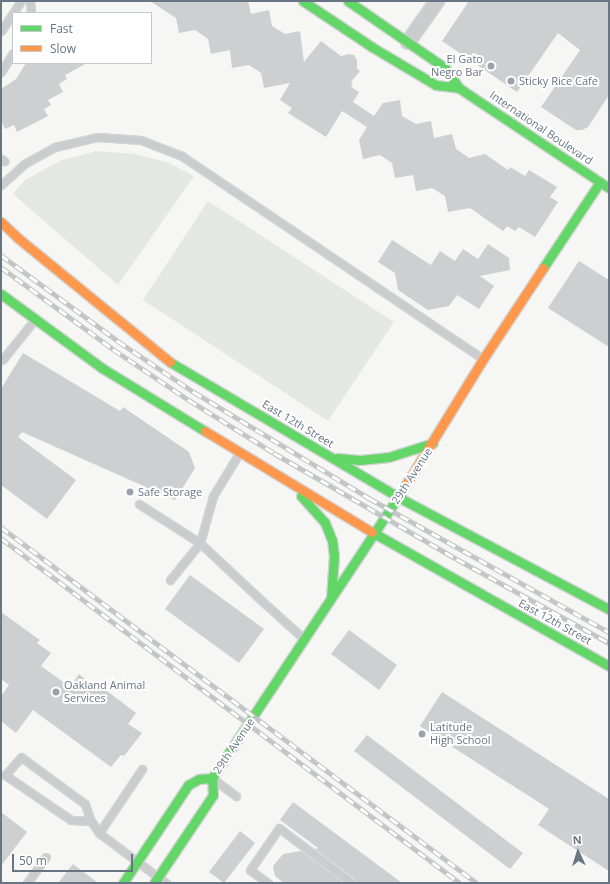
<!DOCTYPE html>
<style>
body{margin:0}
#map{position:relative;width:610px;height:884px;overflow:hidden;background:#f6f6f5;font-family:"Open Sans",sans-serif}
div>[style]{position:absolute}
[style*='--x']{left:calc(var(--x)*1px);top:calc(var(--y)*1px);width:calc(var(--w)*1px);rotate:calc(var(--a)*1deg)}
.green>*{inset:0;background:#e4e8e3}
.building>*{inset:0;background:#cdcfd0}
.roads{filter:drop-shadow(1px 0 #d3d4d4) drop-shadow(-1px 0 #d3d4d4) drop-shadow(0 1px #d3d4d4) drop-shadow(0 -1px #d3d4d4)}
.lane>*{height:7px;margin:-3.5px;padding:0 3.5px;transform-origin:3.5px;border-radius:3.5px;background:#cbcccd}
.street>*{height:14px;margin:-7px;padding:0 7px;transform-origin:7px;border-radius:7px;background:#cbcccd}
.fast>*{height:9px;margin:-4.5px;padding:0 4.5px;transform-origin:4.5px;border-radius:4.5px;background:#63d668}
.slow>*{height:9px;margin:-4.5px;padding:0 4.5px;transform-origin:4.5px;border-radius:4.5px;background:#ff974d}
.rail>*{height:4.5px;margin-top:-2.25px;transform-origin:0;background:repeating-linear-gradient(90deg,#fff 0 9px,#c1c2c3 0 18px);box-sizing:border-box;border-block:1px solid #c1c2c3}
.dots>*{width:11px;height:11px;translate:-50% -50%;box-sizing:border-box;border:2px solid #fff;border-radius:50%}
span{translate:-50% -50%;white-space:nowrap;text-align:center;line-height:1.15;-webkit-text-stroke:4px #fff;paint-order:stroke}
.poi-label{font-size:11px;color:#687583}
.right{translate:-100% -50%;text-align:right}
.left{translate:0 -50%;text-align:left}
.street-label{font-size:11px;color:#687583}
.frame{position:absolute;inset:0;border:2px solid #687583;pointer-events:none}
.legend{position:absolute;left:12px;top:12px;width:140px;height:52px;box-sizing:border-box;background:#fff;border:1px solid #c3c8cd;margin:0;padding:5px 7px;list-style:none;font-size:12px;color:#687583}
.legend li{display:flex;align-items:center;gap:8px;height:20px}
.legend b{width:20px;border:1px solid #c3c8cd}
.north{position:absolute;left:558px;top:832px;width:40px;height:40px;-webkit-text-stroke:3px #fff;paint-order:stroke;rotate:356deg;font-size:11px;font-weight:700;line-height:16px;text-align:center;color:#687583}
.north::after{content:'';display:block;margin:auto;width:14px;height:18px;background:#687583;clip-path:polygon(50% 0,100% 100%,50% 72%,0 100%)}
.scale{position:absolute;left:12px;top:854px;width:121px;height:18px;box-sizing:border-box;border:2px solid #687583;border-top:0;padding-left:5px;font-size:12px;line-height:14px;white-space:nowrap;color:#687583;-webkit-text-stroke:3px #fff;paint-order:stroke}
</style>
<div id="map">
<div class="green">
<i style="clip-path:polygon(97px 151px,135px 154px,167px 162px,194px 176px,118px 285px,13px 194px,25px 180px,62px 160px)"></i>
<i style="clip-path:polygon(208px 201px,394px 322px,328px 421px,143px 300px)"></i>
</div>
<div class="building">
<i style="clip-path:polygon(150px 1px,248px 1px,251px 14px,269px 10px,272px 26px,285px 34px,300px 31px,304px 62px,321px 41px,341px 56px,349px 54px,354px 55px,357px 60px,357px 69px,360px 71px,351px 82px,353px 83px,351px 87px,359px 92px,353px 102px,374px 116px,383px 103px,400px 100px,402px 116px,416px 124px,431px 121px,434px 138px,452px 134px,456px 149px,469px 158px,485px 154px,508px 170px,510px 167px,525px 176px,529px 170px,557px 187px,550px 197px,558px 202px,535px 237px,519px 227px,515px 231px,507px 226px,503px 231px,470px 208px,448px 212px,445px 196px,432px 188px,416px 191px,413px 175px,395px 178px,392px 163px,380px 155px,363px 159px,359px 140px,367px 127px,342px 111px,326px 137px,288px 113px,292px 108px,280px 100px,290px 83px,264px 88px,261px 73px,249px 65px,232px 68px,230px 50px,211px 54px,208px 39px,195px 30px,179px 33px,176px 18px)"></i>
<i style="clip-path:polygon(469px 1px,609px 1px,609px 95px,588px 127px,582px 130px,576px 130px,541px 107px,580px 50px,558px 33px,517px 92px,442px 41px)"></i>
<i style="clip-path:polygon(26px 63px,87px 63px,65px 75px,67px 79px,59px 84px,63px 92px,48px 100px,51px 105px,44px 109px,48px 116px,17px 132px,14px 125px,5px 129px,1px 120px,1px 89px,16px 79px)"></i>
<i style="clip-path:polygon(392px 240px,431px 265px,440px 251px,455px 261px,463px 249px,478px 259px,488px 244px,509px 258px,510px 270px,480px 276px,494px 286px,479px 309px,457px 295px,449px 306px,428px 310px,398px 290px,395px 273px,378px 262px)"></i>
<i style="clip-path:polygon(579px 261px,609px 280px,609px 347px,548px 308px)"></i>
<i style="clip-path:polygon(23px 353px,120px 411px,123px 407px,189px 452px,195px 468px,175px 500px,22px 432px,18px 437px,76px 480px,47px 519px,1px 485px,1px 389px)"></i>
<i style="clip-path:polygon(190px 575px,264px 629px,239px 663px,165px 609px)"></i>
<i style="clip-path:polygon(1px 612px,40px 640px,37px 643px,51px 653px,41px 666px,70px 687px,79px 674px,92px 685px,95px 682px,136px 713px,128px 724px,142px 733px,124px 756px,121px 755px,111px 767px,33px 710px,16px 733px,1px 721px,1px 696px,9px 685px,1px 679px)"></i>
<i style="clip-path:polygon(349px 630px,397px 665px,379px 690px,331px 654px)"></i>
<i style="clip-path:polygon(442px 692px,609px 799px,609px 871px,538px 825px,549px 809px,420px 726px)"></i>
<i style="clip-path:polygon(367px 735px,523px 853px,510px 869px,354px 751px)"></i>
<i style="clip-path:polygon(293px 802px,402px 883px,357px 883px,355px 879px,315px 849px,318px 848px,280px 820px)"></i>
<i style="clip-path:polygon(1px 812px,27px 832px,1px 866px)"></i>
<i style="clip-path:polygon(240px 831px,255px 843px,224px 883px,209px 872px)"></i>
<i style="clip-path:polygon(301px 851px,344px 883px,284px 883px,275px 876px,273px 866px,283px 854px)"></i>
<i style="clip-path:polygon(73px 864px,98px 883px,58px 883px)"></i>
</div>
<div class="roads">
<div class="lane">
<i style="--x:30;--y:1;--w:12;--a:85"></i>
<i style="--x:13;--y:13;--w:14;--a:-56"></i>
<i style="--x:1;--y:31;--w:22;--a:-56"></i>
<i style="--x:1;--y:72;--w:22;--a:-58"></i>
<i style="--x:1;--y:159;--w:4;--a:34"></i>
<i style="--x:1;--y:185;--w:31;--a:-42"></i>
<i style="--x:24;--y:164;--w:35;--a:-29"></i>
<i style="--x:55;--y:147;--w:43;--a:-13.4"></i>
<i style="--x:97;--y:137;--w:44;--a:3.9"></i>
<i style="--x:141;--y:140;--w:44;--a:21.3"></i>
<i style="--x:182;--y:156;--w:363;--a:34"></i>
<i style="--x:1;--y:360;--w:2;--a:-27"></i>
<i style="--x:3;--y:359;--w:51;--a:-51.3"></i>
<i style="--x:139;--y:504;--w:72;--a:32.6"></i>
<i style="--x:200;--y:543;--w:85;--a:43.1"></i>
<i style="--x:262;--y:601;--w:55;--a:42.1"></i>
<i style="--x:170;--y:580;--w:48;--a:-51"></i>
<i style="--x:200;--y:543;--w:49;--a:-74.5"></i>
<i style="--x:213;--y:496;--w:52;--a:-58.5"></i>
<i style="--x:142;--y:769;--w:77;--a:123.9"></i>
<i style="--x:99;--y:833;--w:84;--a:36.7"></i>
<i style="--x:216;--y:781;--w:25;--a:37"></i>
<i style="--x:91;--y:821;--w:20;--a:-177"></i>
<i style="--x:71;--y:820;--w:80;--a:-145.7"></i>
<i style="--x:5;--y:775;--w:24;--a:-48"></i>
<i style="--x:21;--y:757;--w:79;--a:36.3"></i>
<i style="--x:85;--y:804;--w:18;--a:71"></i>
<i style="--x:91;--y:821;--w:14;--a:56"></i>
<i style="--x:27;--y:883;--w:32;--a:-54"></i>
<i style="--x:268;--y:883;--w:22;--a:-144"></i>
<i style="--x:250;--y:870;--w:51;--a:-55.4"></i>
<i style="--x:279;--y:828;--w:91;--a:37"></i>
</div>
<div class="street">
<i style="--x:408;--y:42;--w:50;--a:-54.7"></i>
</div>
<div class="fast">
<i style="--x:303;--y:1;--w:83;--a:33.7"></i>
<i style="--x:372;--y:47;--w:74;--a:30.7"></i>
<i style="--x:436;--y:85;--w:23;--a:7"></i>
<i style="--x:348;--y:1;--w:118;--a:34.6"></i>
<i style="--x:445;--y:68;--w:24;--a:55"></i>
<i style="--x:459;--y:88;--w:180;--a:33.7"></i>
<i style="--x:543;--y:268;--w:103;--a:-56.5"></i>
<i style="--x:1;--y:294;--w:125;--a:36.2"></i>
<i style="--x:102;--y:368;--w:121;--a:31.5"></i>
<i style="--x:170;--y:362;--w:265;--a:30.6"></i>
<i style="--x:398;--y:497;--w:239;--a:28"></i>
<i style="--x:337;--y:458;--w:23;--a:5"></i>
<i style="--x:360;--y:460;--w:29;--a:-6"></i>
<i style="--x:389;--y:457;--w:46;--a:-17.7"></i>
<i style="--x:301;--y:496;--w:36;--a:48"></i>
<i style="--x:325;--y:523;--w:18;--a:68"></i>
<i style="--x:332;--y:540;--w:16;--a:83"></i>
<i style="--x:334;--y:556;--w:42;--a:94.1"></i>
<i style="--x:372;--y:532;--w:272;--a:29.5"></i>
<i style="--x:123;--y:883;--w:118;--a:-56.4"></i>
<i style="--x:188;--y:785;--w:13;--a:-29"></i>
<i style="--x:199;--y:779;--w:13;--a:-4"></i>
<i style="--x:154;--y:883;--w:106;--a:-56.2"></i>
<i style="--x:213;--y:795;--w:17;--a:-93"></i>
<i style="--x:212;--y:778;--w:341;--a:-56.5"></i>
</div>
<div class="slow">
<i style="--x:1;--y:222;--w:23;--a:43"></i>
<i style="--x:18;--y:238;--w:196;--a:39.2"></i>
<i style="--x:205;--y:431;--w:195;--a:31.2"></i>
<i style="--x:400;--y:494;--w:158;--a:-58.4"></i>
<i style="--x:483;--y:359;--w:109;--a:-56.6"></i>
</div>
</div>
<div class="rail">
<i style="--x:1;--y:255;--w:145;--a:36.3"></i>
<i style="--x:118;--y:341;--w:92;--a:33.9"></i>
<i style="--x:194;--y:392;--w:205;--a:31.2"></i>
<i style="--x:369;--y:498;--w:275;--a:29.2"></i>
<i style="--x:1;--y:267;--w:139;--a:36.2"></i>
<i style="--x:113;--y:349;--w:92;--a:33.9"></i>
<i style="--x:189;--y:400;--w:100;--a:31.9"></i>
<i style="--x:274;--y:453;--w:211;--a:30.1"></i>
<i style="--x:457;--y:559;--w:174;--a:28.9"></i>
<i style="--x:1;--y:527;--w:594;--a:36.79"></i>
<i style="--x:1;--y:538;--w:574;--a:36.93"></i>
</div>
<div class="dots">
<i style="left:491px;top:66px;background:#9aa2ab"></i>
<i style="left:511px;top:81px;background:#9aa2ab"></i>
<i style="left:130px;top:492px;background:#9aa2ab"></i>
<i style="left:56px;top:692px;background:#9aa2ab"></i>
<i style="left:422px;top:734px;background:#9aa2ab"></i>
</div>
<div class="poi-label">
<span class="right" style="left:483px;top:66px">El Gato<br>Negro Bar</span>
<span class="left" style="left:519px;top:81px">Sticky Rice Cafe</span>
<span class="left" style="left:138px;top:492px">Safe Storage</span>
<span class="left" style="left:64px;top:692px">Oakland Animal<br>Services</span>
<span class="left" style="left:430px;top:734px">Latitude<br>High School</span>
</div>
<div class="street-label">
<span style="left:541px;top:128px;rotate:34deg">International Boulevard</span>
<span style="left:298px;top:424px;rotate:31deg">East 12th Street</span>
<span style="left:412px;top:476px;rotate:-57deg">29th Avenue</span>
<span style="left:555px;top:622px;rotate:29deg">East 12th Street</span>
<span style="left:234px;top:746px;rotate:-56deg">29th Avenue</span>
</div>
<div class="frame"></div>
<ul class="legend">
<li><b style="height:5px;background:#63d668"></b>Fast</li>
<li><b style="height:5px;background:#ff974d"></b>Slow</li>
</ul>
<div class="north">N</div>
<div class="scale">50 m</div>
</div>
